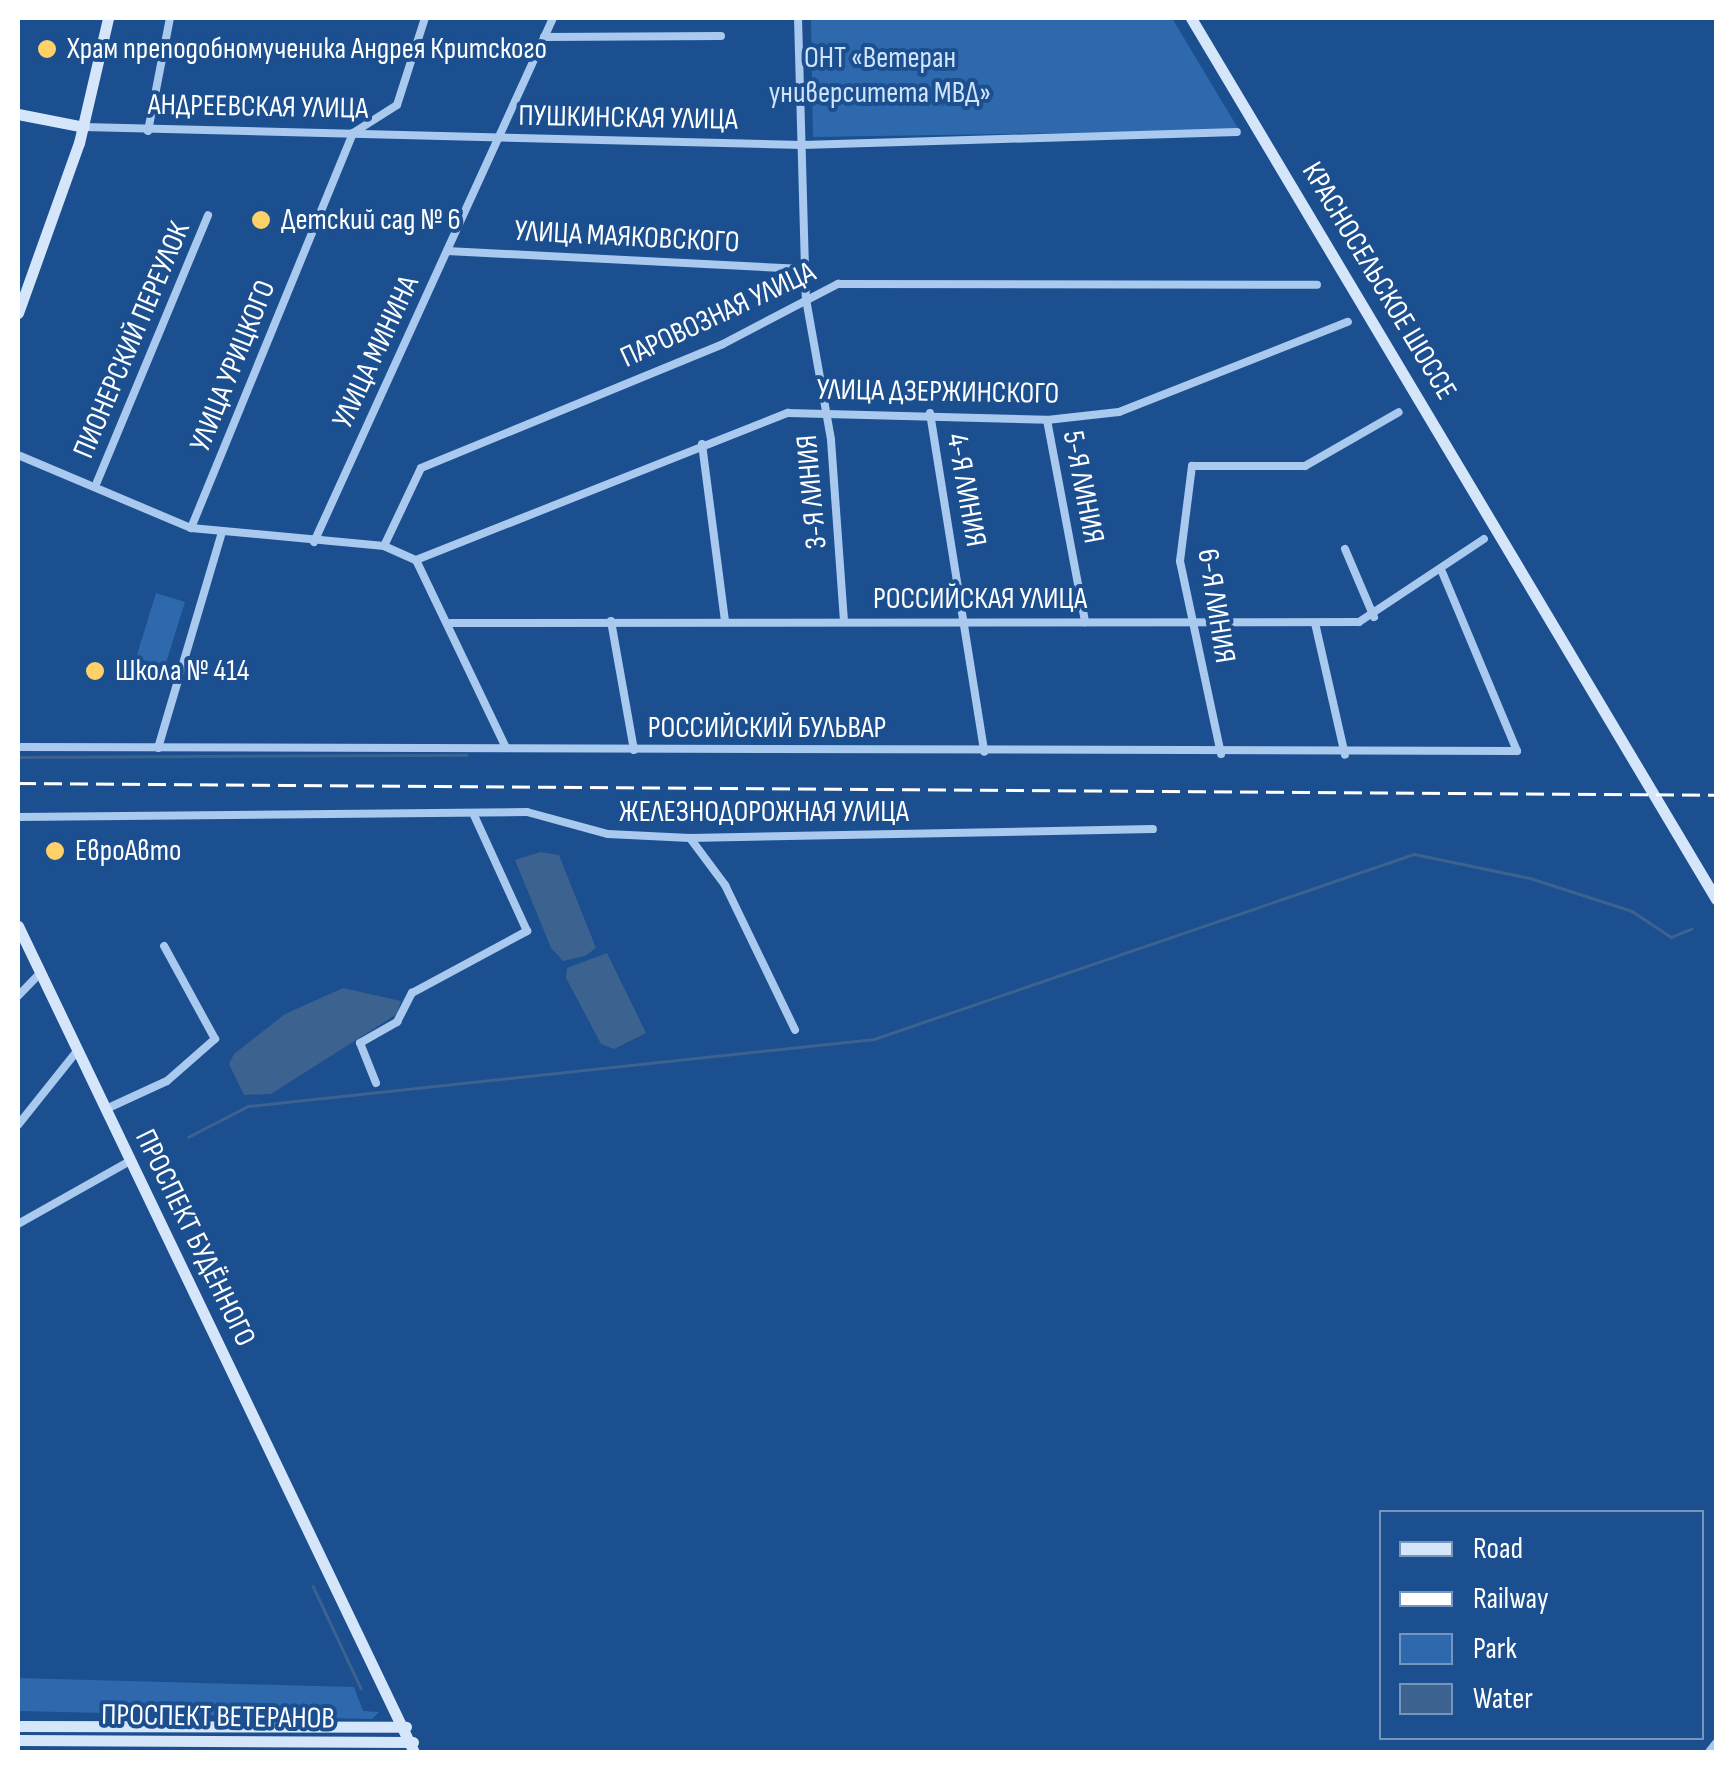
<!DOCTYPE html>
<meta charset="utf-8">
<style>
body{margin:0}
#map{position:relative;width:1734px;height:1770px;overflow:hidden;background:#1b4f8f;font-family:"Sofia Sans Condensed",sans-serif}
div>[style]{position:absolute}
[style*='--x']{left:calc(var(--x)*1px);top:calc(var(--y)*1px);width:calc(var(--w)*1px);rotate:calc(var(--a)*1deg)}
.green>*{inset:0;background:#2e69ad}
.water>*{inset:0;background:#3c6290}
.stream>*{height:2.5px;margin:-1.25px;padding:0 1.25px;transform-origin:1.25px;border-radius:1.25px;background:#3c6290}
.street>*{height:8px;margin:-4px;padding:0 4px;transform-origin:4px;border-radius:4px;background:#a9c9ee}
.secondary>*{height:11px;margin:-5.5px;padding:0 5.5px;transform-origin:5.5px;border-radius:5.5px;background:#d6e6fa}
.rail>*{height:2.5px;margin-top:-1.25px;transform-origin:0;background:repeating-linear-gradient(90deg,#fff 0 18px,transparent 0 26px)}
.dots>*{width:28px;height:28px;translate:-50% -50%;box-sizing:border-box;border:5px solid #1b4f8f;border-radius:50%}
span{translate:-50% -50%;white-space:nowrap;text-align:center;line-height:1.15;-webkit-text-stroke:8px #1b4f8f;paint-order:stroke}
.poi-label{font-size:30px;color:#fff}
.left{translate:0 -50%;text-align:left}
.park-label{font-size:30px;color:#cfe3fa}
.street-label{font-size:30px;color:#fff}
.frame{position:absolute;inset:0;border:20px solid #fff;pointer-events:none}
.legend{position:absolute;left:1379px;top:1510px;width:325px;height:230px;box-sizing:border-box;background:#1b4f8f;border:2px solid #7695bc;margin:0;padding:12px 18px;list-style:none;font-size:30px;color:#fff}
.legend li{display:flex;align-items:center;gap:20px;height:50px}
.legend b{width:50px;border:2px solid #7695bc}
</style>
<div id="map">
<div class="green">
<i style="clip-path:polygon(811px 18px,1172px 18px,1239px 130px,813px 137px)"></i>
<i style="clip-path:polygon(156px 593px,185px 602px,165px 666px,136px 658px)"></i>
<i style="clip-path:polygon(18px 1678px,354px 1687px,363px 1711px,379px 1712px,372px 1719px,18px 1711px)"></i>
</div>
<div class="water">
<i style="clip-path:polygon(540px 852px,559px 855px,596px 948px,585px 956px,563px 961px,551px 948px,515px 860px)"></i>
<i style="clip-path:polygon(607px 953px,646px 1033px,614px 1049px,601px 1044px,566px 978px,567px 968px)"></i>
<i style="clip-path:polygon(343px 988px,401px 1001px,397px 1014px,271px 1094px,244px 1095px,229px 1064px,234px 1054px,285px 1014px)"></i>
</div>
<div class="stream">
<i style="--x:18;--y:757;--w:448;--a:-0.3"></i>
<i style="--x:188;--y:1137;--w:68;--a:-27.3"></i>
<i style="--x:248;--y:1106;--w:630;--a:-6.11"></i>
<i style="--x:874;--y:1039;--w:571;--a:-18.91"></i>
<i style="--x:1414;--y:854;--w:118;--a:11.7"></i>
<i style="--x:1530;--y:878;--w:107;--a:17.9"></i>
<i style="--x:1632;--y:911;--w:47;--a:33.7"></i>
<i style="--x:1671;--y:937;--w:22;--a:-22"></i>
<i style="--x:313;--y:1586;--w:113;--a:64.8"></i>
</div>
<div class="street">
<i style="--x:798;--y:18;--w:281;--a:88.4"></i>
<i style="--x:806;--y:299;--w:143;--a:79.9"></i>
<i style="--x:831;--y:440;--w:182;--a:85.9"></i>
<i style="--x:544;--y:37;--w:177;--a:-0.3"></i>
<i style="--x:84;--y:127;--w:718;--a:1.44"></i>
<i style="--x:802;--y:145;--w:435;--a:-1.7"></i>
<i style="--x:148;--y:131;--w:115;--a:-79"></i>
<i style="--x:447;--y:251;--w:357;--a:2.9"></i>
<i style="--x:930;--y:413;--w:343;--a:80.9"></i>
<i style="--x:1047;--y:420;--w:206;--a:79.3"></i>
<i style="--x:702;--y:444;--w:179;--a:82.6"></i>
<i style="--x:18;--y:455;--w:188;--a:22.9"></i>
<i style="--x:191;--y:528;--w:194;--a:5.3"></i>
<i style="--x:384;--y:546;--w:35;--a:24"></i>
<i style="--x:416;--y:560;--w:208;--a:64.4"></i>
<i style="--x:97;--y:482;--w:289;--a:-67.4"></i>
<i style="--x:191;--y:528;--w:427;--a:-67.7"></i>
<i style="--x:353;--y:133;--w:52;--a:-32.5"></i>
<i style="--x:397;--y:105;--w:91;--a:-72.2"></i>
<i style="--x:314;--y:542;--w:576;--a:-65.48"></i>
<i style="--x:384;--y:546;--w:86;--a:-64.6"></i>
<i style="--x:421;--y:468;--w:326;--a:-22.3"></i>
<i style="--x:723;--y:344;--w:130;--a:-27.6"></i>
<i style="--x:838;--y:284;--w:479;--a:0.1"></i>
<i style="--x:1345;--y:549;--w:74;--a:66.9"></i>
<i style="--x:416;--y:560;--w:400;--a:-21.6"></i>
<i style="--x:788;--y:413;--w:259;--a:1.5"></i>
<i style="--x:1047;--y:420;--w:72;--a:-6.3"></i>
<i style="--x:1119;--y:412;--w:246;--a:-21.5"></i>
<i style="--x:611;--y:621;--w:131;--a:79.9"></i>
<i style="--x:451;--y:623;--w:908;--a:-0.06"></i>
<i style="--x:1359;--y:622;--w:150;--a:-33.6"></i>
<i style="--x:1315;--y:623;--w:135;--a:77.2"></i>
<i style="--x:18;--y:747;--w:1499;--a:0.15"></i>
<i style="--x:1517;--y:751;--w:194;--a:-112.7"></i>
<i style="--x:158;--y:748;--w:225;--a:-73.5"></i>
<i style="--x:1221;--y:754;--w:197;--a:-102"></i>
<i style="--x:1180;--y:561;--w:96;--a:-82.8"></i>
<i style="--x:1192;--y:466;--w:113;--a:0"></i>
<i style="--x:1305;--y:466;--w:108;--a:-29.9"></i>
<i style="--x:18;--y:817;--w:509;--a:-0.56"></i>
<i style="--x:527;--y:812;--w:84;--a:15.2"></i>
<i style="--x:608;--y:834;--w:82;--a:2.8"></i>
<i style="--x:690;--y:838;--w:463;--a:-1.1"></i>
<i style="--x:690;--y:838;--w:59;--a:53.3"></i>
<i style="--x:725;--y:885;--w:161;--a:64.2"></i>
<i style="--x:18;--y:996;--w:32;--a:-46"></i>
<i style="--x:376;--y:1083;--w:43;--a:-111.8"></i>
<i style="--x:360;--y:1043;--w:43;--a:-29.6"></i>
<i style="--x:397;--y:1022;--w:33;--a:-63"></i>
<i style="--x:412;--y:993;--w:131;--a:-28.3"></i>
<i style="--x:527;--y:931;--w:128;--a:-114.6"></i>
<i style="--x:106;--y:1109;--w:67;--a:-24.7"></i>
<i style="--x:167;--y:1081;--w:64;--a:-41.2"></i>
<i style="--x:215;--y:1039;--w:106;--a:-118.7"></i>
<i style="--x:18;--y:1125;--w:95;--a:-51.4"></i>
<i style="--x:18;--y:1224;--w:129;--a:-29.4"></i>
<i style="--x:1709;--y:1752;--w:11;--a:-52"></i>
</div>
<div class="secondary">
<i style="--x:1191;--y:18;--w:1026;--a:59.21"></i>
<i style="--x:18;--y:114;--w:67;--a:11.1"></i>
<i style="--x:18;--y:313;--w:181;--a:-70.3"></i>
<i style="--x:79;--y:143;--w:128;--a:-76.9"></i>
<i style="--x:18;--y:926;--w:916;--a:64.39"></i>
<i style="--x:18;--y:1726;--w:388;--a:0.1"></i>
<i style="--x:18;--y:1740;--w:395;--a:0.3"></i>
</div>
<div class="rail">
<i style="--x:18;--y:783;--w:1698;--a:0.4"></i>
</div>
<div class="dots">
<i style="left:47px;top:49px;background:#ffd166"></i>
<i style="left:261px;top:220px;background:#ffd166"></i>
<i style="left:95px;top:671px;background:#ffd166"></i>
<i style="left:55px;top:851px;background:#ffd166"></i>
</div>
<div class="poi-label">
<span class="left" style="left:67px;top:49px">Храм преподобномученика Андрея Критского</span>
<span class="left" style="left:281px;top:220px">Детский сад № 6</span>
<span class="left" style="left:115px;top:671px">Школа № 414</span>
<span class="left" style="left:75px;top:851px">ЕвроАвто</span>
</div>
<div class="park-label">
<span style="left:880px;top:75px">ОНТ «Ветеран<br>университета МВД»</span>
</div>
<div class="street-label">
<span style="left:258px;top:107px;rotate:1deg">АНДРЕЕВСКАЯ УЛИЦА</span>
<span style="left:628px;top:118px;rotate:1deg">ПУШКИНСКАЯ УЛИЦА</span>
<span style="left:627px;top:237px;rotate:3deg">УЛИЦА МАЯКОВСКОГО</span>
<span style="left:1379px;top:281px;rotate:59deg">КРАСНОСЕЛЬСКОЕ ШОССЕ</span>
<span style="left:718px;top:315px;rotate:-25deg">ПАРОВОЗНАЯ УЛИЦА</span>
<span style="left:132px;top:340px;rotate:-67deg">ПИОНЕРСКИЙ ПЕРЕУЛОК</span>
<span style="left:376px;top:352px;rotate:-65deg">УЛИЦА МИНИНА</span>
<span style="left:233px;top:366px;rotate:-68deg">УЛИЦА УРИЦКОГО</span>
<span style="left:938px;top:392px;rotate:1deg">УЛИЦА ДЗЕРЖИНСКОГО</span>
<span style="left:1083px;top:487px;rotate:79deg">5-Я ЛИНИЯ</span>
<span style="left:966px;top:490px;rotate:80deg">4-Я ЛИНИЯ</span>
<span style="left:812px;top:492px;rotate:-95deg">3-Я ЛИНИЯ</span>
<span style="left:980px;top:599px">РОССИЙСКАЯ УЛИЦА</span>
<span style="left:1216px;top:606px;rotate:81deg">6-Я ЛИНИЯ</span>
<span style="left:767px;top:728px">РОССИЙСКИЙ БУЛЬВАР</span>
<span style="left:764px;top:812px">ЖЕЛЕЗНОДОРОЖНАЯ УЛИЦА</span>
<span style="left:195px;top:1238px;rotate:64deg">ПРОСПЕКТ БУДЁННОГО</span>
<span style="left:218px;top:1717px;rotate:1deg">ПРОСПЕКТ ВЕТЕРАНОВ</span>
</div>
<div class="frame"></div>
<ul class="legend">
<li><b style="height:12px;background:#d6e6fa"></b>Road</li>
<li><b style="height:12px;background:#fff"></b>Railway</li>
<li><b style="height:28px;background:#2e69ad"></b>Park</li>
<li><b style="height:28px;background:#3c6290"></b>Water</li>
</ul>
</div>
